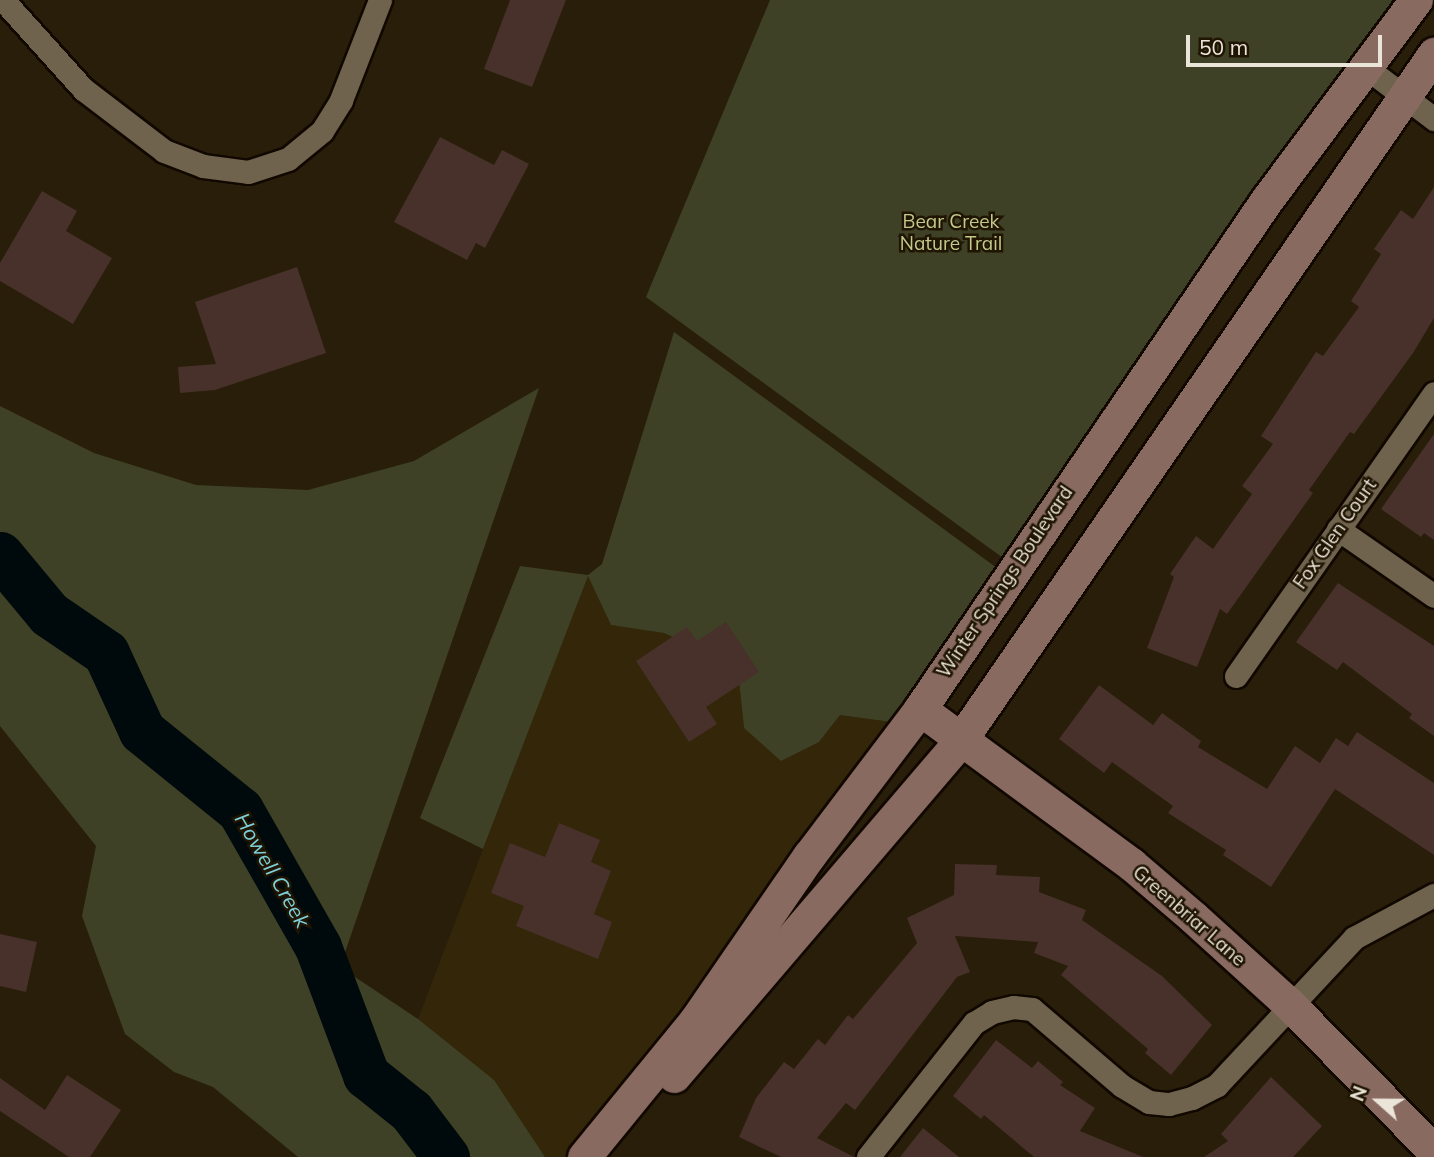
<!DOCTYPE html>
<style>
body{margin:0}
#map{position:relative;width:1434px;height:1157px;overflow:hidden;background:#281e09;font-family:Mulish,sans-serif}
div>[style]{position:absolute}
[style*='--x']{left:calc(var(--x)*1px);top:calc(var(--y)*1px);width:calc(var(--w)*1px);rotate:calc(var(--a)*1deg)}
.built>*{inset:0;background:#332609}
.green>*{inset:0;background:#3e4125}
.river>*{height:47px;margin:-23.5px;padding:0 23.5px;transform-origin:23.5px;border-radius:23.5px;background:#000a0d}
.building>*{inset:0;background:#48302b}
.roads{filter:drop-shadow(2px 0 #110800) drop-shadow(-2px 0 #110800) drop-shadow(0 2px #110800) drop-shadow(0 -2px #110800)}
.street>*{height:23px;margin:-11.5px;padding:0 11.5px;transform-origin:11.5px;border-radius:11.5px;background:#6f634d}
.secondary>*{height:33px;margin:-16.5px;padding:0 16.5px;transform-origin:16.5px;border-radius:16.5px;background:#886a61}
span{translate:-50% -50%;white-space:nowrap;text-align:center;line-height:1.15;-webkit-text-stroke:5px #1f1502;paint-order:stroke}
.park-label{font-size:19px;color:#c3c98b}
.street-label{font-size:19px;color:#ebe4d8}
.water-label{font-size:21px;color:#7dd0db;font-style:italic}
.north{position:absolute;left:1343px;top:1066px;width:70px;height:70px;-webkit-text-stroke:5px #1f1502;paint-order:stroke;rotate:291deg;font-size:19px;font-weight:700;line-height:28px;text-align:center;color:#ebe4d8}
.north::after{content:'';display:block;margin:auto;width:24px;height:32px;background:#ebe4d8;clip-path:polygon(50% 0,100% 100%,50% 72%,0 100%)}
.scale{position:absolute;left:1186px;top:35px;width:196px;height:32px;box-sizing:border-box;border:4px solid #ebe4d8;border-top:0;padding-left:9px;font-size:21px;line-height:24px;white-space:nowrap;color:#ebe4d8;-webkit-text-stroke:5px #1f1502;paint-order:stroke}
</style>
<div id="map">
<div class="built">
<i style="clip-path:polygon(588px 575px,611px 625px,664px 632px,705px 652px,739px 680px,744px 728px,819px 742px,840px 715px,891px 722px,682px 1012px,565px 1157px,545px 1157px,525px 1130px,418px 1019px)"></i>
</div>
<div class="green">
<i style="clip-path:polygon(770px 0,1396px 0,1003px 558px,646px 297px)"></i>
<i style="clip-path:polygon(674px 332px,997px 568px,891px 722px,840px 715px,819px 742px,781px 761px,744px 728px,739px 680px,705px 652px,664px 633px,611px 625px,588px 576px,483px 849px,420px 818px,520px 566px,588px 575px,602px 564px)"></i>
<i style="clip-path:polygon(539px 388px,340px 967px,418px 1019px,494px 1080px,545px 1157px,298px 1157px,213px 1087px,174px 1072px,125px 1034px,82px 916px,96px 846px,0 726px,0 406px,94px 453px,196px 485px,308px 490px,414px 461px)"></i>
</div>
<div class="river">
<i style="--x:0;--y:555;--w:77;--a:50.3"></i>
<i style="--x:49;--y:614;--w:69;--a:34.4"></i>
<i style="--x:106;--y:653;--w:86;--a:65.2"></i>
<i style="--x:142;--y:731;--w:126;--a:38.9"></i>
<i style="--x:240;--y:810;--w:158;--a:60.3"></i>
<i style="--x:318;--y:947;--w:137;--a:69.4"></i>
<i style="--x:366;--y:1075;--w:58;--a:38.7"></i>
<i style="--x:411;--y:1111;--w:58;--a:52.7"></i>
</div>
<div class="building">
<i style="clip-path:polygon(510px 0,566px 0,532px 87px,484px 69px)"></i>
<i style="clip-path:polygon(440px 137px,494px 165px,502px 150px,529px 164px,485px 248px,476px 243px,467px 260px,394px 222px)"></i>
<i style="clip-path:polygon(1434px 187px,1434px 318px,1413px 353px,1354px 434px,1350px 432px,1309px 490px,1313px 493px,1227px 614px,1220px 609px,1197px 667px,1147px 648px,1174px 577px,1170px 574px,1196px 536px,1213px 549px,1252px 494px,1242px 486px,1273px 444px,1261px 436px,1316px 352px,1323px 356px,1359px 307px,1351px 301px,1381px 254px,1374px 249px,1401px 210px,1413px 219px)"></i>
<i style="clip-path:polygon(42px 191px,77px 211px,66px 231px,112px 258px,73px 324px,0 281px,0 263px)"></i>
<i style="clip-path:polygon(297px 267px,326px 353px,215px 390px,180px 393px,178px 367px,216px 364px,195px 302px)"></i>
<i style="clip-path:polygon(1434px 434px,1434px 540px,1424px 533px,1421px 537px,1381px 509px)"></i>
<i style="clip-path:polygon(1338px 583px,1434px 646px,1434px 736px,1409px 718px,1412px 714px,1343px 662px,1337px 670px,1296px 642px)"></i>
<i style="clip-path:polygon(726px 622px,759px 672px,706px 707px,717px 724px,689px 742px,636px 661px,687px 627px,697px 641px)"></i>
<i style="clip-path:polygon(1099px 685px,1153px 725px,1162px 713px,1201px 741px,1198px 747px,1267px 789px,1295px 746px,1320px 763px,1336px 738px,1348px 746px,1357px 732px,1434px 783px,1434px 855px,1335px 789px,1271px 887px,1223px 855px,1226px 850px,1168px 813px,1173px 806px,1112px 762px,1104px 773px,1059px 739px)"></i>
<i style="clip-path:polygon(559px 823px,600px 840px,591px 862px,611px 871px,594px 914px,612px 922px,598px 959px,516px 926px,524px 906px,491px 893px,510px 843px,545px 857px)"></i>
<i style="clip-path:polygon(955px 864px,997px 865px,996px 875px,1040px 877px,1039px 892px,1086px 910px,1082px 920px,1162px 976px,1212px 1025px,1171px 1075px,1145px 1053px,1148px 1049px,1061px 975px,1068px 966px,1034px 953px,1038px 942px,955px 936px,970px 972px,957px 977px,855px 1110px,846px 1103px,817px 1138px,854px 1157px,781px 1157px,739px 1137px,756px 1098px,784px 1062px,794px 1069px,818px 1039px,825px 1045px,848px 1015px,853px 1019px,917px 943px,907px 918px,954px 895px)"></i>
<i style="clip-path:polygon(0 934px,37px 942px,26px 992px,0 986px)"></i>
<i style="clip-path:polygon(996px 1040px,1032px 1068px,1038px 1061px,1063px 1082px,1060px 1085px,1095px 1108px,1080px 1131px,1143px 1157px,1034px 1157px,984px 1115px,981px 1119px,953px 1096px)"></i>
<i style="clip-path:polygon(67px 1075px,121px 1110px,90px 1157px,69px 1157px,0 1111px,0 1078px,45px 1110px)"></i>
<i style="clip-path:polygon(1271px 1077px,1322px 1126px,1293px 1157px,1204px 1157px,1228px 1141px,1221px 1134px)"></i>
<i style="clip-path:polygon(923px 1128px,959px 1157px,900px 1157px)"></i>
</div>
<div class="roads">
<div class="street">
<i style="--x:3;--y:0;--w:120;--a:48"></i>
<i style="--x:83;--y:89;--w:102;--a:37.4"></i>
<i style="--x:164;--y:151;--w:42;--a:21"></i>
<i style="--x:203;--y:166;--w:45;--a:7.6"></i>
<i style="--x:248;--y:172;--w:42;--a:-18"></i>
<i style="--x:288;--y:159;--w:44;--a:-39.5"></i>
<i style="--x:322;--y:131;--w:36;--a:-58"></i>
<i style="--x:341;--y:100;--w:107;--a:-68.7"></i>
<i style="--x:1368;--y:69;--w:83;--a:37.1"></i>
<i style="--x:1338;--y:529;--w:117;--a:34.9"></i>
<i style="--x:1236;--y:676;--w:345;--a:-55"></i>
<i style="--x:868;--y:1157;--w:171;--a:-51.7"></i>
<i style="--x:974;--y:1023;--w:21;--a:-31"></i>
<i style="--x:992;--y:1012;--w:22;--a:-13"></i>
<i style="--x:1013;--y:1007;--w:19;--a:6"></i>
<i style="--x:1032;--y:1009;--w:118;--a:40.5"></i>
<i style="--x:1122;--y:1086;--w:31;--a:31"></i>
<i style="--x:1149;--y:1102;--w:20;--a:6"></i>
<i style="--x:1169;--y:1104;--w:24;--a:-15"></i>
<i style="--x:1192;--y:1098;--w:28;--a:-27"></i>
<i style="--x:1217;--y:1085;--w:201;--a:-47"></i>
<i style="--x:1354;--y:938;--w:91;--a:-28.3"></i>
</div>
<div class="secondary">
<i style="--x:920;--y:709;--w:262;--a:36.3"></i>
<i style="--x:1131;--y:864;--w:82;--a:40.5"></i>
<i style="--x:1193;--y:917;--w:128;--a:42.2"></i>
<i style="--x:1288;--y:1003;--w:208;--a:45.4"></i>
<i style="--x:674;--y:1076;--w:440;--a:-49.5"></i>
<i style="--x:960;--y:741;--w:835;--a:-55.4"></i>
<i style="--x:584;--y:1157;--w:176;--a:-50.8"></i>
<i style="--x:695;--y:1021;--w:201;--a:-55.4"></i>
<i style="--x:809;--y:856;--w:184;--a:-52.9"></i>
<i style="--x:920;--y:709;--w:615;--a:-55.74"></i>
<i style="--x:1266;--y:201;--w:251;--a:-53.3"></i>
</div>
</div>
<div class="park-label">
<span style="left:951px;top:233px">Bear Creek<br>Nature Trail</span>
</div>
<div class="street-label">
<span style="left:1335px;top:534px;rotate:-55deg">Fox Glen Court</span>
<span style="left:1005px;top:582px;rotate:-56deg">Winter Springs Boulevard</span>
<span style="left:1189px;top:916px;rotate:41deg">Greenbriar Lane</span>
</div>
<div class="water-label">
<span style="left:273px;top:870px;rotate:60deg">Howell Creek</span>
</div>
<div class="north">N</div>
<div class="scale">50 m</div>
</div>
